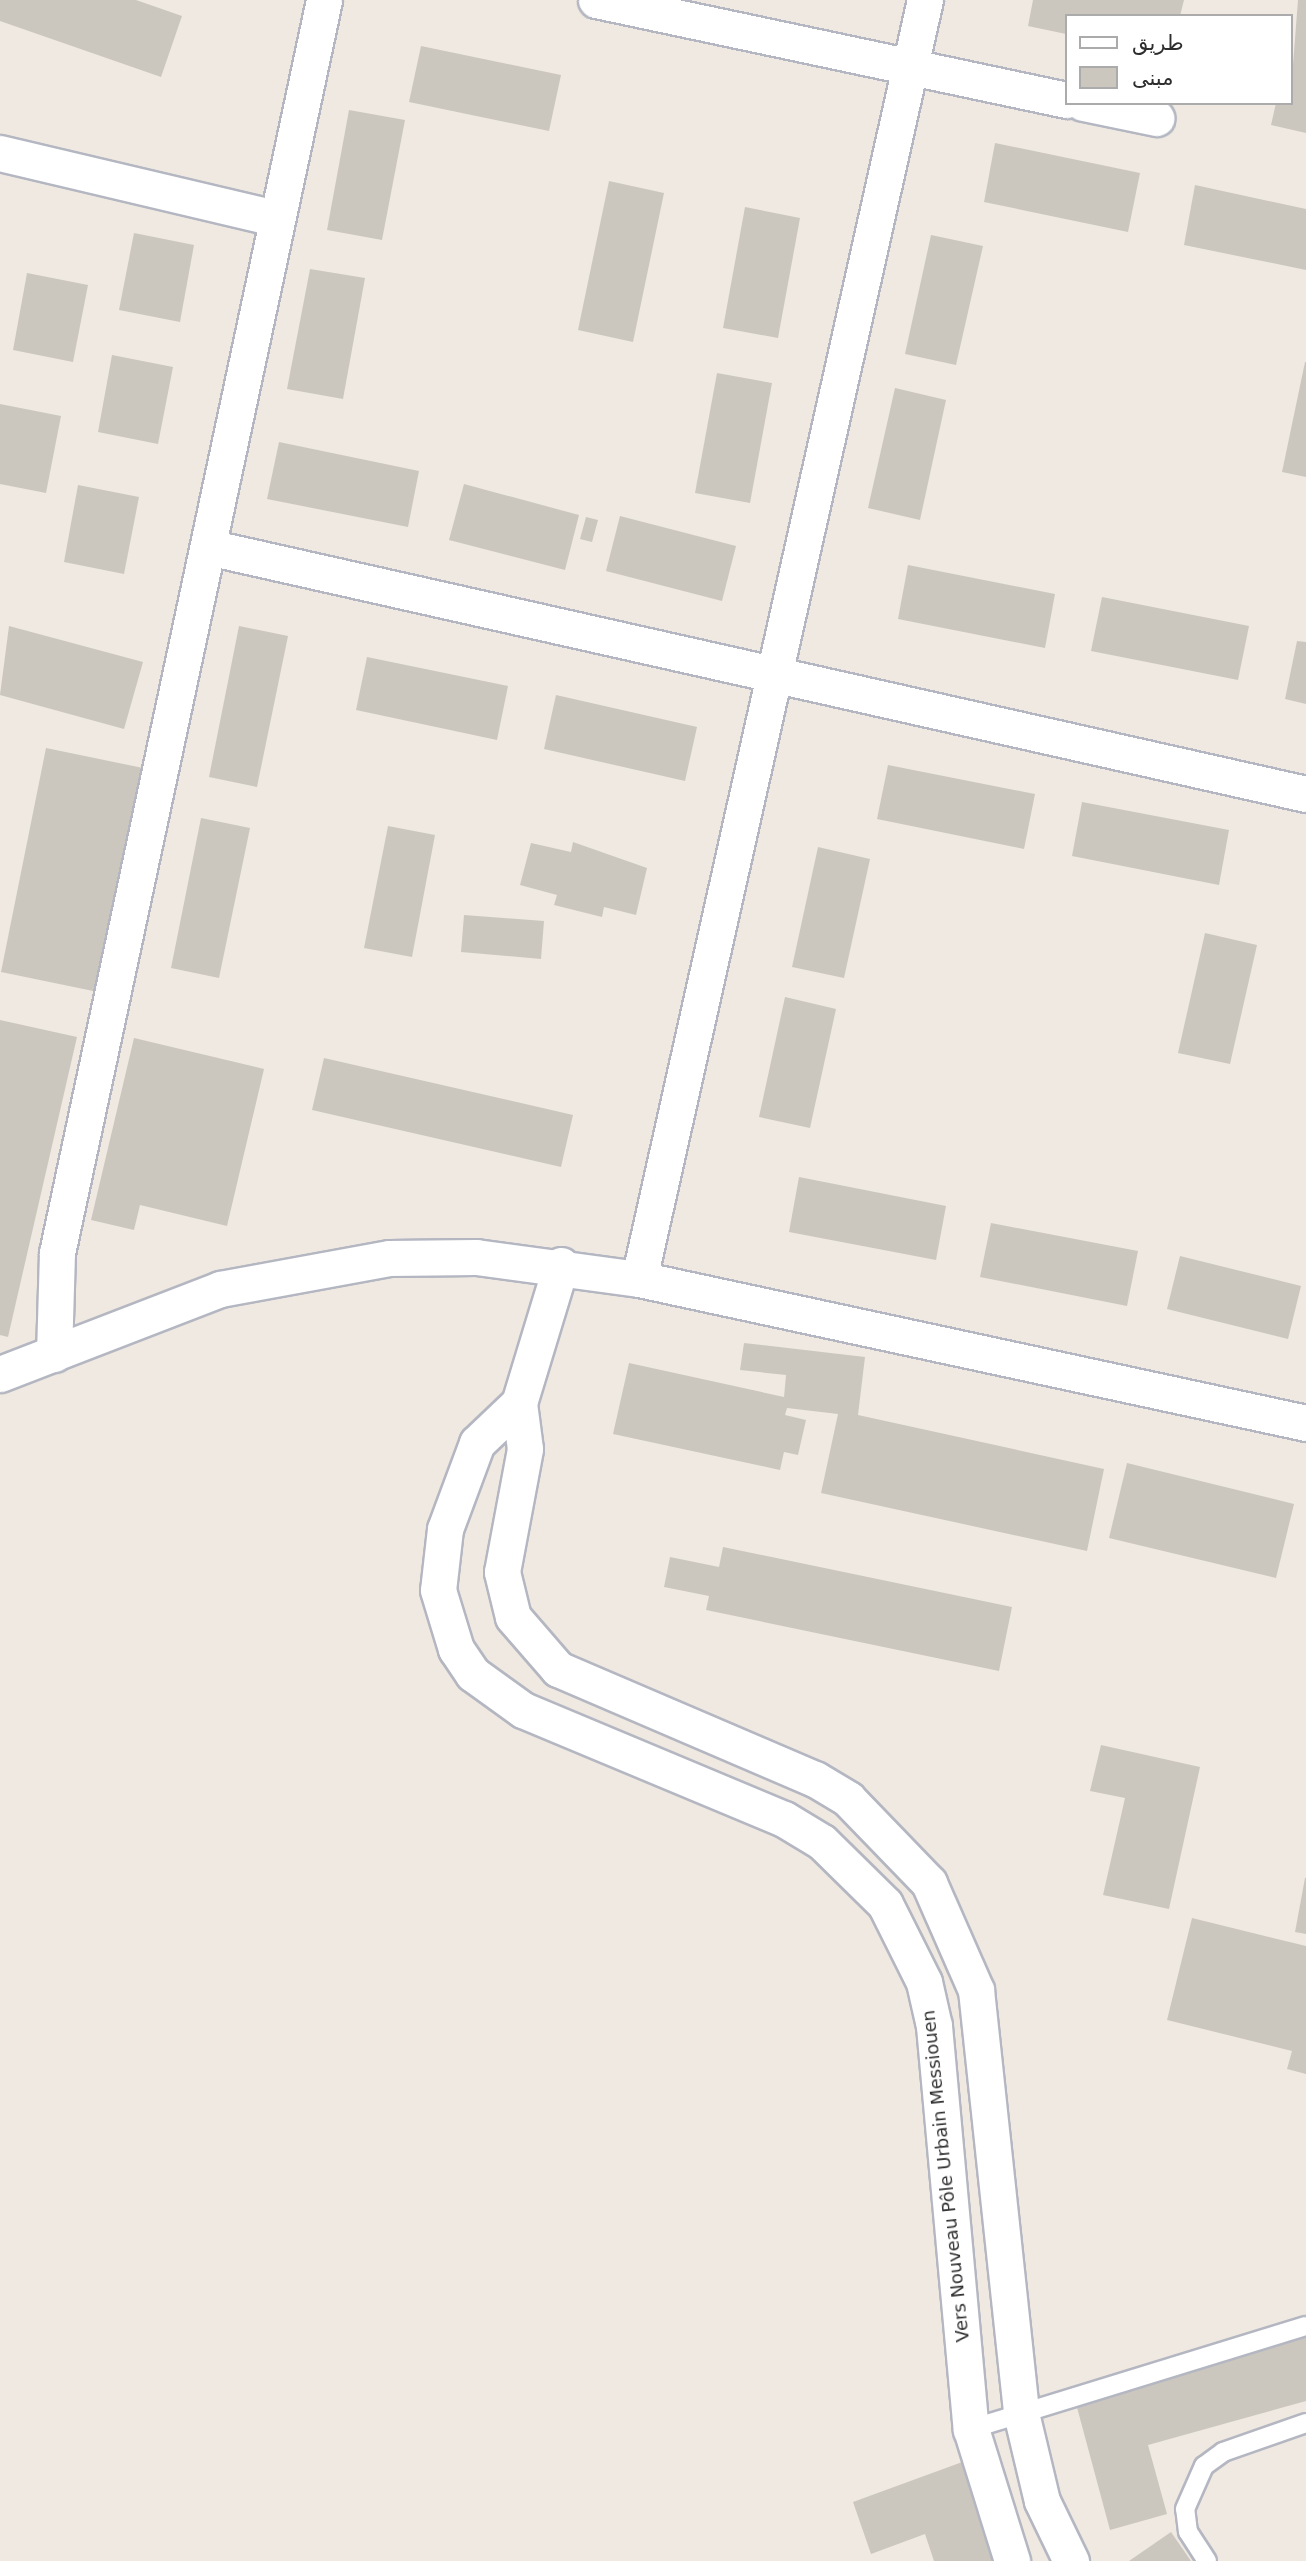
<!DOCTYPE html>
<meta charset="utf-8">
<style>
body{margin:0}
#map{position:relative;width:1306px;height:2561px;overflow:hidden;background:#efe9e1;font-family:"DejaVu Sans",Vazirmatn,sans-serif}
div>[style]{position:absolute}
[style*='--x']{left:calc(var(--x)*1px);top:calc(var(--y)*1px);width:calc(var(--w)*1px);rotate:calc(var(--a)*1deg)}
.building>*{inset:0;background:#cbc7bf}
.roads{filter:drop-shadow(2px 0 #b4b7c1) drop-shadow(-2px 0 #b4b7c1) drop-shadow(0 2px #b4b7c1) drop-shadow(0 -2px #b4b7c1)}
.service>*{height:18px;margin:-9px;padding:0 9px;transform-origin:9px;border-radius:9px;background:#fff}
.minor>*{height:35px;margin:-17.5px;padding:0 17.5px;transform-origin:17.5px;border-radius:17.5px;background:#fff}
span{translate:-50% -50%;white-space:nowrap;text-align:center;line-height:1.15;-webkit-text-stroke:5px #fff;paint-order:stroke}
.street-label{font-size:18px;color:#2e2e2e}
.legend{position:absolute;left:1065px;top:14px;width:228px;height:91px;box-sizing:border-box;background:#fff;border:2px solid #ababab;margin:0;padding:9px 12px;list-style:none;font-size:21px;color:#2e2e2e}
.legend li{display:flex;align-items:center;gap:14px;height:35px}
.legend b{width:35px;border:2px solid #ababab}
</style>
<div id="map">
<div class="building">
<i style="clip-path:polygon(0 0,136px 0,182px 16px,161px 77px,0 21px)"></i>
<i style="clip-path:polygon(1033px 0,1184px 0,1180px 16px,1066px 16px,1066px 34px,1028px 26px)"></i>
<i style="clip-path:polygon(1298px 0,1306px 0,1306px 133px,1271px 125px,1276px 103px,1290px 103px)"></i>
<i style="clip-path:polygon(421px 46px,561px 75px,549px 131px,409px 102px)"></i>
<i style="clip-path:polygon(349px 110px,405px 120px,382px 240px,327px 230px)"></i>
<i style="clip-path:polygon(995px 143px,1140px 173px,1128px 232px,984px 202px)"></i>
<i style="clip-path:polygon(609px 181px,664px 193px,633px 342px,578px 330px)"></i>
<i style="clip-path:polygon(1195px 185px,1306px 209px,1306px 270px,1184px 245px)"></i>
<i style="clip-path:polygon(745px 207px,800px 218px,778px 338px,723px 328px)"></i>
<i style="clip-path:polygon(134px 233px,194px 245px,180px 322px,119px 310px)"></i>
<i style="clip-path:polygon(931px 235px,983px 246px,956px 365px,905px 354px)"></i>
<i style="clip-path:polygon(310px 269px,365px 278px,343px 399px,287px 389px)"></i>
<i style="clip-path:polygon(27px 273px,88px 285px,73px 362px,13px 350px)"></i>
<i style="clip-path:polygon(112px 355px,173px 367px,158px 444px,98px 432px)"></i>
<i style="clip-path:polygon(1305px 362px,1306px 362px,1306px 477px,1282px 472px)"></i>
<i style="clip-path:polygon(717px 373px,772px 383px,750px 503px,695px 493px)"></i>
<i style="clip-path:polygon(895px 388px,946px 400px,920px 520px,868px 508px)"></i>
<i style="clip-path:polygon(0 404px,61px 416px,46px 493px,0 484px)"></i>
<i style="clip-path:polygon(279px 442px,419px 471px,408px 527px,267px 499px)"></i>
<i style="clip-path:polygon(464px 484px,579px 515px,565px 570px,449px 540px)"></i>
<i style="clip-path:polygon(78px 485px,139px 497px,124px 574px,64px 562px)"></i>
<i style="clip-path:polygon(620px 516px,736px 546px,722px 601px,606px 571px)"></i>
<i style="clip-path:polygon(586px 517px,598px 520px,592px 542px,580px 539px)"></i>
<i style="clip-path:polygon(908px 565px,1055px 594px,1045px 648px,898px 619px)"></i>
<i style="clip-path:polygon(1102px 597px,1249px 626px,1238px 680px,1091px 651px)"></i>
<i style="clip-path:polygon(9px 626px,143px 662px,124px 729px,0 695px)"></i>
<i style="clip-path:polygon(239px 626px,288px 636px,257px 787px,209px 777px)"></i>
<i style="clip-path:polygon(1297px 641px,1306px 642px,1306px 704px,1285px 699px)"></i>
<i style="clip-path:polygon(367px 657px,508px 686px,497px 740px,356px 710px)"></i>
<i style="clip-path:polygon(556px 695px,697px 727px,685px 781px,544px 749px)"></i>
<i style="clip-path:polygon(46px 748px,143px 768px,98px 992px,1px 972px)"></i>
<i style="clip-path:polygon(888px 765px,1035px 794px,1024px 849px,877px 819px)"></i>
<i style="clip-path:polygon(1082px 802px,1229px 830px,1219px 885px,1072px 856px)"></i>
<i style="clip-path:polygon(201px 818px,250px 828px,219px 978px,171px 968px)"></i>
<i style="clip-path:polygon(388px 826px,435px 835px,412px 957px,364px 948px)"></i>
<i style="clip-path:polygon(573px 842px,647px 868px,636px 915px,604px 907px,602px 917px,554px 905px,557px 895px,520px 885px,531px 843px,571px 852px)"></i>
<i style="clip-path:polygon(818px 847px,870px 859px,844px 978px,792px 967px)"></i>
<i style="clip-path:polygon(464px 915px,544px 921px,541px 959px,461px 952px)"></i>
<i style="clip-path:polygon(1205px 933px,1257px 945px,1230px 1064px,1178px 1053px)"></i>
<i style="clip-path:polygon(785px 997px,836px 1009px,810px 1128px,759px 1117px)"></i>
<i style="clip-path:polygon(0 1020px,77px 1037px,8px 1337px,0 1335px)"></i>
<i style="clip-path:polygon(134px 1038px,264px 1069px,227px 1226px,140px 1205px,134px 1230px,91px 1220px)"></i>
<i style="clip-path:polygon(324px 1058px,573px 1115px,561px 1167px,312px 1110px)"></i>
<i style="clip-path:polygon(799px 1177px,946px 1206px,936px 1260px,789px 1232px)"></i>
<i style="clip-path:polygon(991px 1223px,1138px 1251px,1127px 1306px,980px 1277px)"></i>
<i style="clip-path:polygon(1180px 1256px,1301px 1286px,1288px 1339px,1167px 1309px)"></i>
<i style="clip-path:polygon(744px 1343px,865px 1357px,858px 1415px,1104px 1469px,1087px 1551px,821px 1493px,838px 1414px,787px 1408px,785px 1415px,806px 1420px,798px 1455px,784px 1452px,780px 1470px,613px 1434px,629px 1363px,784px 1397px,786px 1375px,740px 1370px)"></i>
<i style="clip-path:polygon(1127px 1463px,1294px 1504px,1276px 1578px,1109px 1538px)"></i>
<i style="clip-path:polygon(723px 1547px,1012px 1607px,999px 1671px,706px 1610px,709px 1596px,664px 1587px,670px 1557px,719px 1567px)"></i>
<i style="clip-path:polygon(1101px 1745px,1200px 1767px,1169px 1909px,1103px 1895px,1125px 1798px,1090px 1791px)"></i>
<i style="clip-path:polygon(1305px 1878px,1306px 1878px,1306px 1934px,1295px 1932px)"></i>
<i style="clip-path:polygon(1192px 1918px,1306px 1946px,1306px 2074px,1287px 2069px,1292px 2051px,1167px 2020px)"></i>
<i style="clip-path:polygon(1306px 2335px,1306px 2401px,1148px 2445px,1167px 2514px,1110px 2530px,1075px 2400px)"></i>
<i style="clip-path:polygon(965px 2461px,1002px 2561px,934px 2561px,925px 2534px,871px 2554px,853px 2502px)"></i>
<i style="clip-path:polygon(1171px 2532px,1191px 2561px,1129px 2561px)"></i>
</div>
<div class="roads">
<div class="service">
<i style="--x:971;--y:2429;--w:350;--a:-17.1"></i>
<i style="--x:1207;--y:2561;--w:35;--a:-123"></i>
<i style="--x:1188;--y:2532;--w:23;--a:-97"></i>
<i style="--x:1185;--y:2509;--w:47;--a:-66.2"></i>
<i style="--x:1204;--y:2466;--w:24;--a:-36"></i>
<i style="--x:1223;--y:2452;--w:88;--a:-19.3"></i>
</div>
<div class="minor">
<i style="--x:596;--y:0;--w:481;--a:12"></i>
<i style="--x:1083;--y:103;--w:75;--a:11.6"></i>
<i style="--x:0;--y:153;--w:283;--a:13.3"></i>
<i style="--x:208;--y:547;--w:1125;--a:12.68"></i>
<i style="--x:561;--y:1265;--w:144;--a:106.9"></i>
<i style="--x:519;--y:1403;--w:46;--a:82.6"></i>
<i style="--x:525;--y:1449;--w:125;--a:100.6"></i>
<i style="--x:502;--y:1572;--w:46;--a:76.3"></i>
<i style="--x:513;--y:1617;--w:69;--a:49.1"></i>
<i style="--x:558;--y:1669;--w:280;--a:23.2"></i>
<i style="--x:815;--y:1779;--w:39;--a:31"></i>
<i style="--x:848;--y:1799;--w:117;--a:46"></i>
<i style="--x:929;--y:1883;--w:117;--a:66.3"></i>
<i style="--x:976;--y:1990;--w:425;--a:83.9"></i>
<i style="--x:1021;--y:2413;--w:90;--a:76.6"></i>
<i style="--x:1042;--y:2501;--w:67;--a:64.2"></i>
<i style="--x:639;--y:1279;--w:1311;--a:-77.4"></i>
<i style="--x:54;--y:1354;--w:101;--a:-88.3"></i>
<i style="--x:57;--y:1253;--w:1281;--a:-77.97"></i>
<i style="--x:0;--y:1374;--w:236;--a:-21.1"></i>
<i style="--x:220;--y:1289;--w:172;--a:-10.4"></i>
<i style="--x:389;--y:1258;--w:87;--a:-0.7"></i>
<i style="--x:476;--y:1257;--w:164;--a:7.7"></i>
<i style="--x:639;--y:1279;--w:682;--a:12.18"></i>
<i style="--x:519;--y:1403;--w:58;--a:136.4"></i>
<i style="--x:477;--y:1443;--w:92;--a:110.4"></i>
<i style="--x:445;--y:1529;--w:61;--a:96.5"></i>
<i style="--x:438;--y:1590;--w:62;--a:73"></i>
<i style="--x:456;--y:1649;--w:30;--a:56"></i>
<i style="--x:473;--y:1674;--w:62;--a:35.8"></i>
<i style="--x:523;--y:1710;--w:283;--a:22.7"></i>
<i style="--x:784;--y:1819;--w:44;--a:31.2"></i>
<i style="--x:822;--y:1842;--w:88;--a:44.5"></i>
<i style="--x:885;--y:1904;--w:87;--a:63.4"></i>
<i style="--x:924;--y:1982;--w:45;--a:77.2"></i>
<i style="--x:934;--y:2026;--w:405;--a:84.8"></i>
<i style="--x:971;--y:2429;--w:138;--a:72.7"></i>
</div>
</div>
<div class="street-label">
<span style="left:946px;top:2176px;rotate:-96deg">Vers Nouveau Pôle Urbain Messiouen</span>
</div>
<ul class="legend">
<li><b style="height:9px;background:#fff"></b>طريق</li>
<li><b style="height:19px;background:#cbc7bf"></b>مبنى</li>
</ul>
</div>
